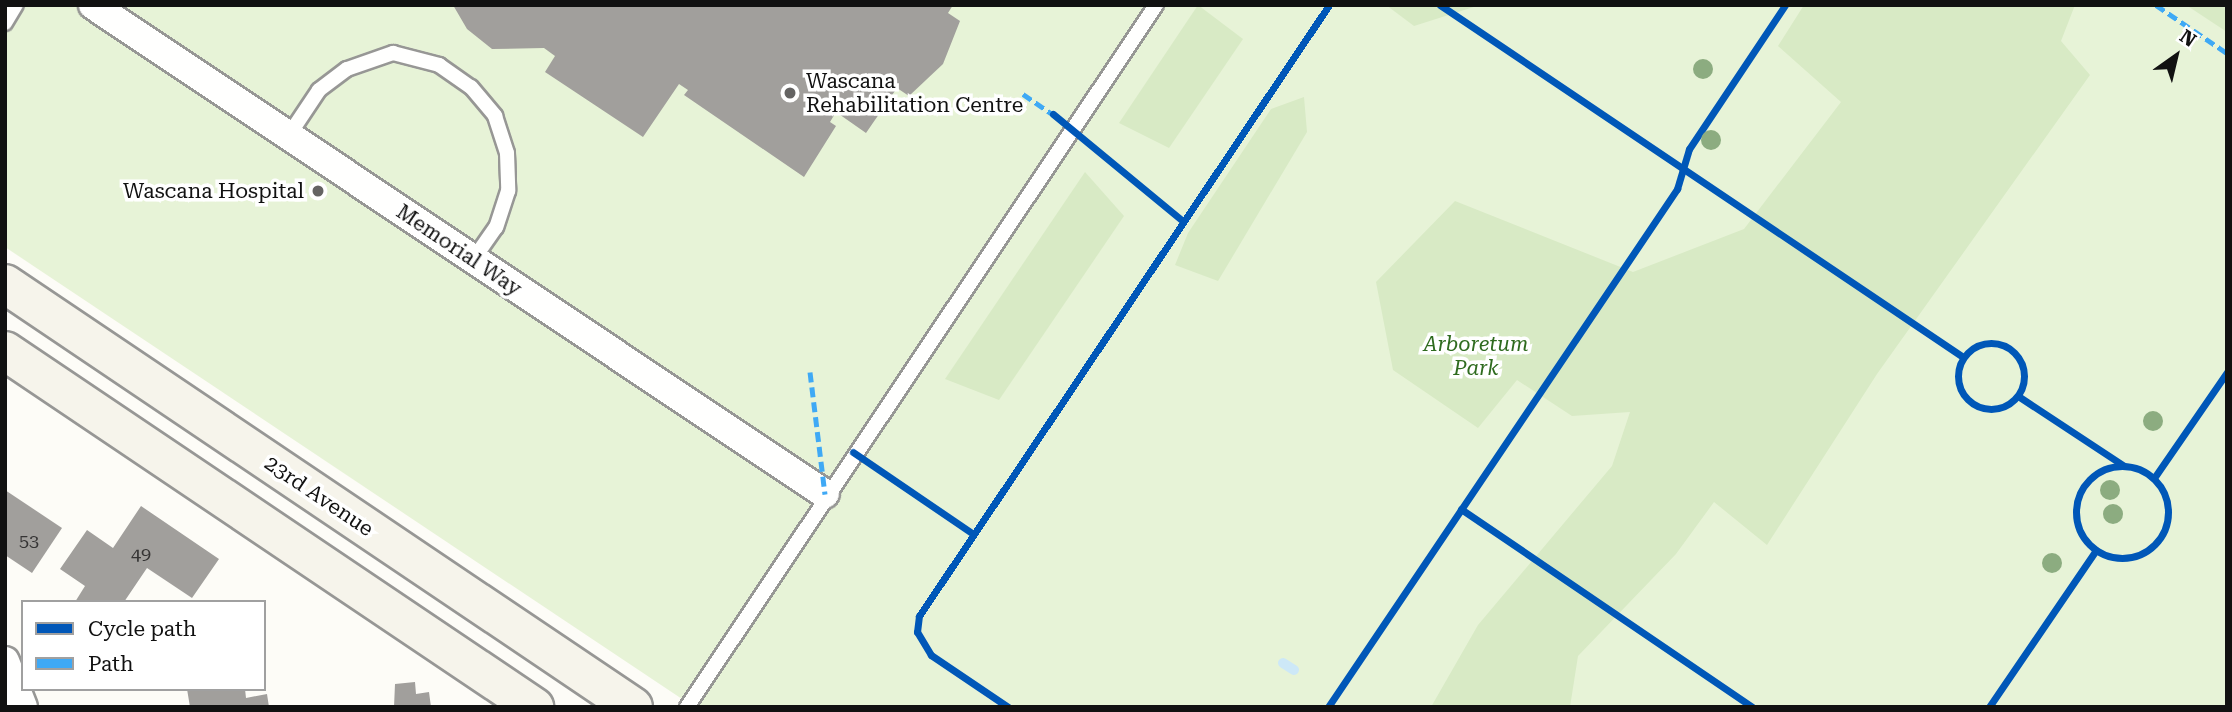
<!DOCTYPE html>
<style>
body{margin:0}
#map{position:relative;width:2232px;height:712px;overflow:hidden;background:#fdfcf7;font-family:"Roboto Serif",serif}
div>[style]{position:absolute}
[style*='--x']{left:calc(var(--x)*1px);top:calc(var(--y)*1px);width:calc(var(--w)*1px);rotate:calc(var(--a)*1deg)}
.green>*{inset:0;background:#e7f3d7}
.forest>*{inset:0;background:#d8eac5}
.stream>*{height:10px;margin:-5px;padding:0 5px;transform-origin:5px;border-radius:5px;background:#cde8f7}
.building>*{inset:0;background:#a19f9c}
.roads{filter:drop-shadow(2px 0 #979795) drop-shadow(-2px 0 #979795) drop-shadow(0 2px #979795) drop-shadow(0 -2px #979795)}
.service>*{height:14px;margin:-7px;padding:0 7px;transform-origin:7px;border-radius:7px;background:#fffffe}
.minor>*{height:28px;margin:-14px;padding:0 14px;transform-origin:14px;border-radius:14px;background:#fffffe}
.secondary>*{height:38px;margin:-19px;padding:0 19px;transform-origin:19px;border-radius:19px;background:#f6f4eb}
.quiet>*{height:5px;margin-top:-2.5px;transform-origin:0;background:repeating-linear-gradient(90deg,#3fa9f5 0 10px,transparent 0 15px)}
.cycleway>*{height:7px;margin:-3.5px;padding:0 3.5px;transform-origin:3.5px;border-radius:3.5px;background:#0057b8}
.cycleway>.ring{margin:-3.5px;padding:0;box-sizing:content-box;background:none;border:7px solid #0057b8;border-radius:50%}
.trees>*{width:20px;height:20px;margin:-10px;border-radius:50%;background:#8cac80}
.dots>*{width:19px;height:19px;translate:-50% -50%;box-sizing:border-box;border:4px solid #fff;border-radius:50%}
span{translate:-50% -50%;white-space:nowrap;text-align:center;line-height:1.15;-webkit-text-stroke:7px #fff;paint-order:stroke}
.number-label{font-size:18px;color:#353434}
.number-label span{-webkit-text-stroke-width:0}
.poi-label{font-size:21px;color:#111}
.left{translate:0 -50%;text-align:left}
.right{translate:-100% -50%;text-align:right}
.street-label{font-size:21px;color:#111}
.park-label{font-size:21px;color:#2f6b1f;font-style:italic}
.frame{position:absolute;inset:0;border:7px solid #111;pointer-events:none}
.legend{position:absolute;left:21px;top:600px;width:245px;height:91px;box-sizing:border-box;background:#fff;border:2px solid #a0a0a0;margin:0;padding:9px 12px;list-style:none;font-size:21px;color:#111}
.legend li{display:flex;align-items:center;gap:14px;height:35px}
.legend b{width:35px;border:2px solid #a0a0a0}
.north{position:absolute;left:2141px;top:21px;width:70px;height:70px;-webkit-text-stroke:5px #fff;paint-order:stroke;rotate:34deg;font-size:19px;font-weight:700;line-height:28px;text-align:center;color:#111}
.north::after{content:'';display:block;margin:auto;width:24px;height:32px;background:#111;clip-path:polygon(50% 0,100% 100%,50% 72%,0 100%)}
</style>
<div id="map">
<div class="green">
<i style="clip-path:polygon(5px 5px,2227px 5px,2227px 707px,694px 707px,5px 247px)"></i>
</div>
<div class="forest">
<i style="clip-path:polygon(1198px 5px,1243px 39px,1169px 148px,1119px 123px)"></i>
<i style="clip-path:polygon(1386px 5px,1480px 5px,1414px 26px)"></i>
<i style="clip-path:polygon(1804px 5px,2075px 5px,2061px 41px,2090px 75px,1877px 374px,1767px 545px,1714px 502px,1676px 554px,1578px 656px,1570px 707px,1431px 707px,1478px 625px,1612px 466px,1630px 412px,1572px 416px,1517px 380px,1478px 428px,1393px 370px,1376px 282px,1455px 201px,1633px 272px,1744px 229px,1841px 102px,1778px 46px)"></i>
<i style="clip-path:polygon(2186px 5px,2227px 5px,2227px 32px)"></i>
<i style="clip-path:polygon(1304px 97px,1307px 132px,1218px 281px,1175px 265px,1188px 233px,1271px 109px)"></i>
<i style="clip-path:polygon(1085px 172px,1124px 216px,999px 400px,945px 379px)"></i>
</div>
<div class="stream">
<i style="--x:1283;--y:663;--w:13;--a:32"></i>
</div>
<div class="building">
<i style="clip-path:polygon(453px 5px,953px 5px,948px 13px,960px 21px,943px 64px,909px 96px,897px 88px,866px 133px,836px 112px,830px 122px,836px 126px,804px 177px,684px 95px,688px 90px,679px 84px,643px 137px,545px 72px,555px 56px,544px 48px,492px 49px,467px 29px)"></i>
<i style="clip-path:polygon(5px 490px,62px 528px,32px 573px,5px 555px)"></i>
<i style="clip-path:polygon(141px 506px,219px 559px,192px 598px,147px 568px,124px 602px,75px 602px,85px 586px,60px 569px,87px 530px,113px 548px)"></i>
<i style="clip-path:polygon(415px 682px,416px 694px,429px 692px,431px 707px,394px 707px,395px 684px)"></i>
<i style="clip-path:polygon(187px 689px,245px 689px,246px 698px,267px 694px,269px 707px,190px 707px)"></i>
</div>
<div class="roads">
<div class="service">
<i style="--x:5;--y:23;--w:21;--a:-59"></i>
<i style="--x:289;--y:135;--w:54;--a:-56.3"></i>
<i style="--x:319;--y:90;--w:35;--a:-37"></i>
<i style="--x:347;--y:69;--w:49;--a:-19.2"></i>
<i style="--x:393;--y:53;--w:48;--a:14.6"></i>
<i style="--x:439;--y:65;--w:39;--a:35"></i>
<i style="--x:471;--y:87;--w:38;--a:50"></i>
<i style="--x:495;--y:116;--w:39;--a:72"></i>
<i style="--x:507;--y:153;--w:38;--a:88"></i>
<i style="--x:508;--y:191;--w:38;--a:108"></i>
<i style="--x:496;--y:227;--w:40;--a:124.9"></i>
<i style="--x:687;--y:707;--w:844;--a:-56.25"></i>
</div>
<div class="minor">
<i style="--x:93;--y:5;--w:880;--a:33.74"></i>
<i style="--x:5;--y:661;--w:49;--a:68.6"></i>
</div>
<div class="secondary">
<i style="--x:5;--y:284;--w:757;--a:33.96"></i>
<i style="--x:5;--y:351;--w:638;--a:33.94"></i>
</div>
</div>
<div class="quiet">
<i style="--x:2156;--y:5;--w:86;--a:34.1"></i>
<i style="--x:1023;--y:94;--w:42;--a:34.4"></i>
<i style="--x:810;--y:372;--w:123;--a:83"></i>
</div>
<div class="cycleway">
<i style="--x:1440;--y:5;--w:630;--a:33.94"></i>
<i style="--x:1053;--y:114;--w:168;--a:39.5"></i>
<i class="ring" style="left:1958px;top:343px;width:59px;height:59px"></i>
<i style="--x:2018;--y:396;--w:127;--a:33.4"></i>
<i style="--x:853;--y:452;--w:145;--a:34.3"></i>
<i class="ring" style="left:2076px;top:466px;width:85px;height:85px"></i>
<i style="--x:2154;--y:478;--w:129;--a:-55.4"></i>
<i style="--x:1461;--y:509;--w:352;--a:34.2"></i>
<i style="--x:1008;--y:707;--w:93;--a:-146"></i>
<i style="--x:931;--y:655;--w:27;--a:-121"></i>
<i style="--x:917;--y:632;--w:16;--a:-83"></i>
<i style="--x:919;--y:616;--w:736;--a:-56.14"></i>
<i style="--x:1328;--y:707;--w:625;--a:-56.03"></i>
<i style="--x:1677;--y:189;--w:42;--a:-73.3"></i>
<i style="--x:1689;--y:149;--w:173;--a:-56.3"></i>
<i style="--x:1989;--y:707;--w:190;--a:-55.7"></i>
</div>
<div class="trees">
<i style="left:1703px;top:69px"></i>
<i style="left:1711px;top:140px"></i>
<i style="left:2153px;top:421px"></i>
<i style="left:2110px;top:490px"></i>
<i style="left:2113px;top:514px"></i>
<i style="left:2052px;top:563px"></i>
</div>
<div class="dots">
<i style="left:790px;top:93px;background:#646362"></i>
<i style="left:318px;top:191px;background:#646362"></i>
</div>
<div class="number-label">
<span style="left:29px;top:541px">53</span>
<span style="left:141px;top:554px">49</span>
</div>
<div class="poi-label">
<span class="left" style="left:806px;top:93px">Wascana<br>Rehabilitation Centre</span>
<span class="right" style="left:304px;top:191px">Wascana Hospital</span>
</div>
<div class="street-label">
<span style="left:459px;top:250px;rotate:34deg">Memorial Way</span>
<span style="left:319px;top:496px;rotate:34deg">23rd Avenue</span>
</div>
<div class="park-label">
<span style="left:1476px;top:356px">Arboretum<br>Park</span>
</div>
<div class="frame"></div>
<ul class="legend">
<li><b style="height:9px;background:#0057b8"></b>Cycle path</li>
<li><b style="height:9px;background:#3fa9f5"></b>Path</li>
</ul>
<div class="north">N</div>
</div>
